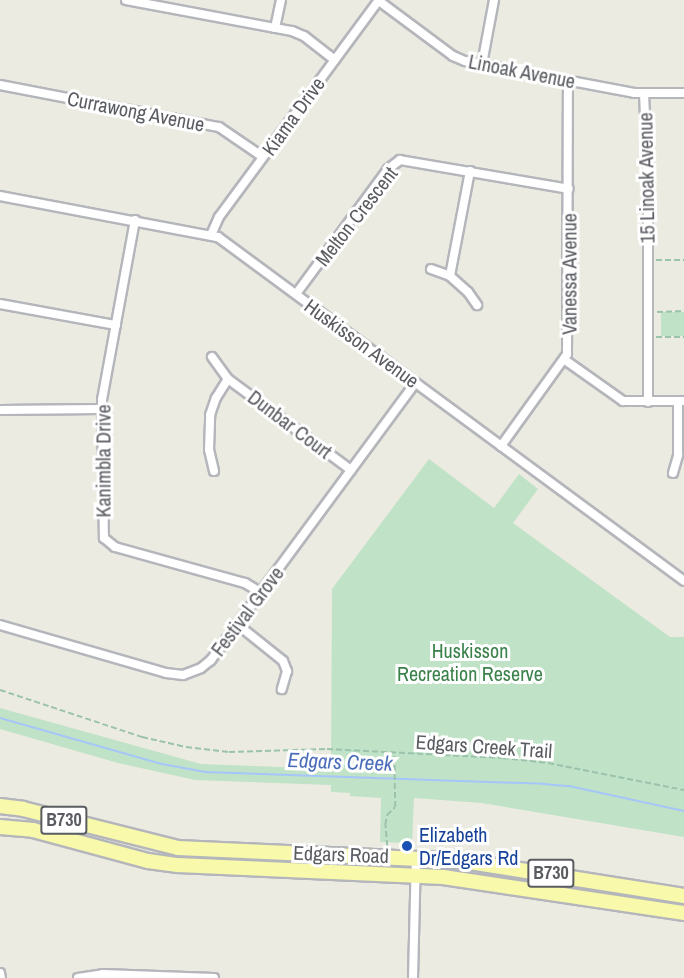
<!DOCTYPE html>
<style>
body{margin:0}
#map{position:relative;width:684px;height:978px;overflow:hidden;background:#ecebe2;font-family:"Archivo Narrow",sans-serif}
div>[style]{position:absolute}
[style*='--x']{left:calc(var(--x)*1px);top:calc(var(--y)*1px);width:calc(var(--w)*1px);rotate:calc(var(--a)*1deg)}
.green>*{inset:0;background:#c0e2c6}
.stream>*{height:2px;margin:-1px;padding:0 1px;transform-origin:1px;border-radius:1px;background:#a5c6f9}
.path>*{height:1.5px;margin-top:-0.75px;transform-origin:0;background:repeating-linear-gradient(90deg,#9ac2ac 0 6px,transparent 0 9px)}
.roads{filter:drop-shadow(2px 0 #b4b6bb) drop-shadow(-2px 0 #b4b6bb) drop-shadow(0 2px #b4b6bb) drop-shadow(0 -2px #b4b6bb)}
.minor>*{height:8px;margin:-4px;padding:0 4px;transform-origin:4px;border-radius:4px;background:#fff}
.primary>*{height:14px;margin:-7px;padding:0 7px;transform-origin:7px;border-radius:7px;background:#f8f9aa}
.dots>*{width:16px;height:16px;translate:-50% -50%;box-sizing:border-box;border:3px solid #fff;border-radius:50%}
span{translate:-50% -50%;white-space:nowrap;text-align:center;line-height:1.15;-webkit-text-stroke:6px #fff;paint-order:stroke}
.shield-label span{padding:2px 4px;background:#fff;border:2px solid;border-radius:4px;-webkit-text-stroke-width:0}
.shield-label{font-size:18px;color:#5a5c62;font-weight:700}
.street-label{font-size:20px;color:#5a5c62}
.park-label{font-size:20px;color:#3a814a}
.transit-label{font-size:20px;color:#164399}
.left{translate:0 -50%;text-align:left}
.water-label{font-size:21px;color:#4a6dba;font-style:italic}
</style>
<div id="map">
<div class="green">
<i style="clip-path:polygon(661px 312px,684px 312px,684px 336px,661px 336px)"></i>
<i style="clip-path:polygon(429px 459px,494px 508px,519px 474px,538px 489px,513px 523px,670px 637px,684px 637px,684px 837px,482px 803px,414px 798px,412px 843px,380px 842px,381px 798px,350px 796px,350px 793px,331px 792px,331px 785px,195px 780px,118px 763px,0 729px,0 708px,201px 764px,331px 769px,332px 589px)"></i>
</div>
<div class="stream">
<i style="--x:0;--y:718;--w:168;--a:15.9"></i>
<i style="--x:162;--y:764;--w:44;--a:10.5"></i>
<i style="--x:205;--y:772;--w:339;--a:2"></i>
<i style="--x:544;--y:784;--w:25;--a:5"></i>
<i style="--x:569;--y:786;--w:118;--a:12.3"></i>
</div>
<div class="path">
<i style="--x:656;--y:260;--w:28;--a:0"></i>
<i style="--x:657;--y:312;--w:27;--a:-2"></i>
<i style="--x:656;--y:337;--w:28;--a:0"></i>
<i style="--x:0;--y:690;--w:150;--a:18.3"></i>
<i style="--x:142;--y:737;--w:45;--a:12.8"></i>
<i style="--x:186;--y:747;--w:43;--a:6.6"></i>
<i style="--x:229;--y:752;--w:98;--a:-1.8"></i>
<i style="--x:327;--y:749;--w:176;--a:2.9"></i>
<i style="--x:503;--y:758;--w:45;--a:6.3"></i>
<i style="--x:548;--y:763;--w:139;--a:11.2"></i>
<i style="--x:387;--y:846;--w:21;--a:-95"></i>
<i style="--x:385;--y:825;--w:10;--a:-79"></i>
<i style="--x:387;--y:815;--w:11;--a:-45"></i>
<i style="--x:395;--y:807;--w:54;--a:-91.1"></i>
</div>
<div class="roads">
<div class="minor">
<i style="--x:126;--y:0;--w:169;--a:10.6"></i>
<i style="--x:292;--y:31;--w:13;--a:23"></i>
<i style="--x:304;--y:36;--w:39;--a:38"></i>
<i style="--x:379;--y:1;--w:92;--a:36.6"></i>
<i style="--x:453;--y:56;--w:13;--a:23"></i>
<i style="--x:465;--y:61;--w:172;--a:10.7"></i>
<i style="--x:634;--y:93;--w:50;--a:0"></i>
<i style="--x:275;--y:28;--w:29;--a:-78"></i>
<i style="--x:482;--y:64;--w:65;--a:-79.4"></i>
<i style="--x:0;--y:85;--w:223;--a:10.9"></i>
<i style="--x:219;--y:127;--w:53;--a:34.3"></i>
<i style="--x:644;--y:93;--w:93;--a:87.5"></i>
<i style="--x:648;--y:186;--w:216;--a:90"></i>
<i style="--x:470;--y:171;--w:107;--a:100.8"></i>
<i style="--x:450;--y:276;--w:24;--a:42"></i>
<i style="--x:468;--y:292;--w:16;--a:55"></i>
<i style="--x:0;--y:196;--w:222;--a:10.7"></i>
<i style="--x:218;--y:237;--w:579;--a:36.43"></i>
<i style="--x:135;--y:220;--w:183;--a:100.4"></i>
<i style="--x:102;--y:400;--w:138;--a:89.2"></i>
<i style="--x:104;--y:538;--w:14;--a:39"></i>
<i style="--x:115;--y:547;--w:135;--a:15.5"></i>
<i style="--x:245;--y:583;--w:17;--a:31"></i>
<i style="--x:211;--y:235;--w:20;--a:-66"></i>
<i style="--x:219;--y:217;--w:270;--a:-53.6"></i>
<i style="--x:431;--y:269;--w:20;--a:20"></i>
<i style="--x:296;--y:294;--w:155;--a:-53.6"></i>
<i style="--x:388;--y:169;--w:15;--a:-37"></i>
<i style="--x:400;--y:160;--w:171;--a:9.7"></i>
<i style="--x:0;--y:304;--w:118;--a:10.3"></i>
<i style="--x:212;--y:357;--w:27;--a:54"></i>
<i style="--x:228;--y:379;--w:153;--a:36.5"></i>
<i style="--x:565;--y:360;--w:71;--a:35.3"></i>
<i style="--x:623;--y:401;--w:61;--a:0"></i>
<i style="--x:0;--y:410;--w:101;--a:-0.6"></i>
<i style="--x:501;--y:446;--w:113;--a:-54.3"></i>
<i style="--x:567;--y:354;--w:274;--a:-89.8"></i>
<i style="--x:214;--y:471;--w:22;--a:-103"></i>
<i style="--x:209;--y:450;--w:35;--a:-88"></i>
<i style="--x:210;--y:415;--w:18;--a:-71"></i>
<i style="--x:216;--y:398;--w:22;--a:-58"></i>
<i style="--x:673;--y:473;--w:19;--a:-74"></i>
<i style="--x:678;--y:455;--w:54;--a:-90"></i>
<i style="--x:237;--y:624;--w:59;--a:38.8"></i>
<i style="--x:283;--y:661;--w:11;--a:68"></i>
<i style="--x:287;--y:671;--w:19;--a:106"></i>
<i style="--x:0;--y:625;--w:173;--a:16.1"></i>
<i style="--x:166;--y:673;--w:17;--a:7"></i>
<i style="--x:183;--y:675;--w:19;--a:-21"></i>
<i style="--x:201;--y:668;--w:13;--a:-39"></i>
<i style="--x:211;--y:660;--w:344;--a:-53.6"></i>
<i style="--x:0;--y:973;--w:5;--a:79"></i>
<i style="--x:78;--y:978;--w:25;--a:-9"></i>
<i style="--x:103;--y:974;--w:111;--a:2.1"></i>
<i style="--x:413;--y:978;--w:121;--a:-88.6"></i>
</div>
<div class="primary">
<i style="--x:0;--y:806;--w:23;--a:7"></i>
<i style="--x:23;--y:809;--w:160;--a:14.1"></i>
<i style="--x:178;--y:848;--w:285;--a:2.6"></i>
<i style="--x:463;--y:861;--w:224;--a:9"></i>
<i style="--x:0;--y:827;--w:33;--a:5"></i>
<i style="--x:33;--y:830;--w:119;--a:15.1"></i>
<i style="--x:148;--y:861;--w:30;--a:8"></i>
<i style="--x:178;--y:865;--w:265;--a:2.6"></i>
<i style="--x:443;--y:877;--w:244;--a:8.5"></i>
</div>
</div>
<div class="dots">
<i style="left:407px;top:846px;background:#1a4fb4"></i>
</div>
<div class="shield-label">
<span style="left:64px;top:820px">B730</span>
<span style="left:551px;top:873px">B730</span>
</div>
<div class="street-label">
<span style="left:522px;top:71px;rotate:11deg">Linoak Avenue</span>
<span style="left:136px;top:111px;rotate:11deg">Currawong Avenue</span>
<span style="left:293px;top:116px;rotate:-54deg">Kiama Drive</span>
<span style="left:646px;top:178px;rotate:-91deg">15 Linoak Avenue</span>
<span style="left:356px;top:216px;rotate:-52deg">Melton Crescent</span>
<span style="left:569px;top:274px;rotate:-90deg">Vanessa Avenue</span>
<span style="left:362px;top:343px;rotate:36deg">Huskisson Avenue</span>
<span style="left:290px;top:424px;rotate:37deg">Dunbar Court</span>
<span style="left:103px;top:461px;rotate:-90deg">Kanimbla Drive</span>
<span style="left:247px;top:611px;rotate:-53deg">Festival Grove</span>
<span style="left:484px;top:746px;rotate:4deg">Edgars Creek Trail</span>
<span style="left:341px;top:854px;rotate:2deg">Edgars Road</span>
</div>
<div class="park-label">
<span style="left:470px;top:662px">Huskisson<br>Recreation Reserve</span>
</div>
<div class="transit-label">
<span class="left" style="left:419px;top:846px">Elizabeth<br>Dr/Edgars Rd</span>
</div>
<div class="water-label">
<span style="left:340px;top:762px;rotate:2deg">Edgars Creek</span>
</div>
</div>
